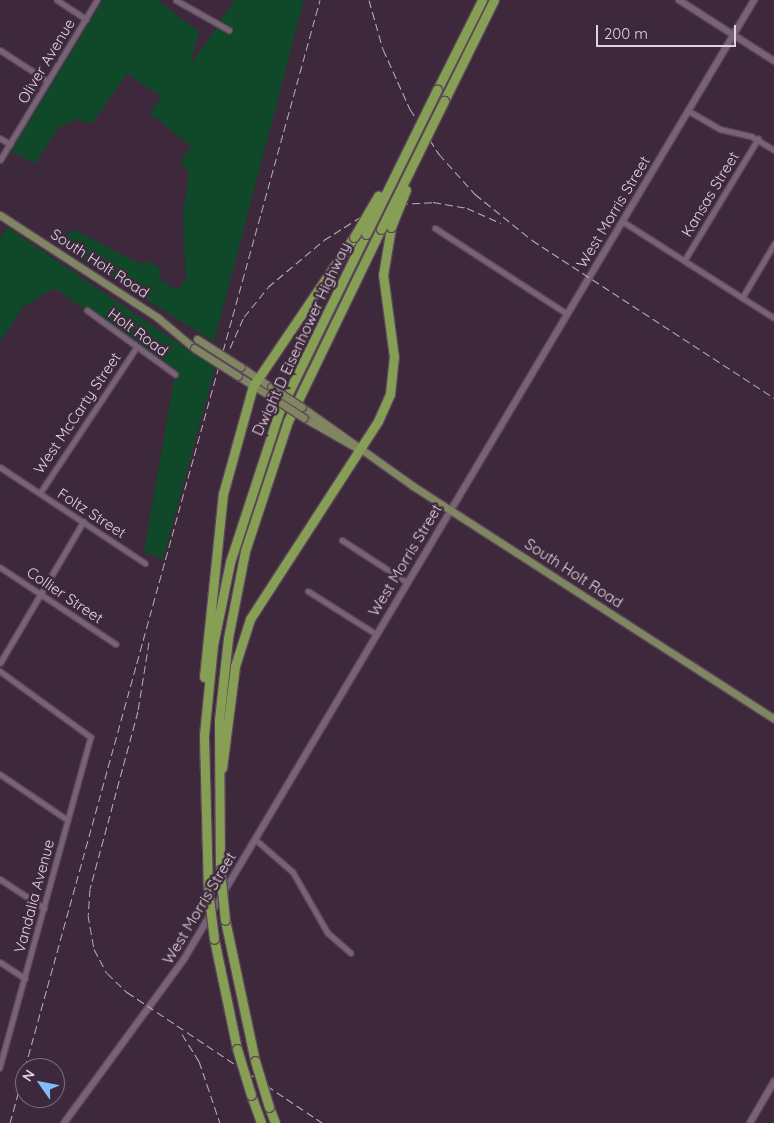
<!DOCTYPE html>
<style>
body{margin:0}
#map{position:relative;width:774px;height:1123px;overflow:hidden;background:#3e293c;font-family:Quicksand,sans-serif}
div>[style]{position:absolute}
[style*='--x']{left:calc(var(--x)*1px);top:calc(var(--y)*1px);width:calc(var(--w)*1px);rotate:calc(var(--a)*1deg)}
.green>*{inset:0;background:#10482a}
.roads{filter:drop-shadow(1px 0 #594758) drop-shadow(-1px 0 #594758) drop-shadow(0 1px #594758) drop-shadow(0 -1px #594758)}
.minor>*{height:4.5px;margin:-2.25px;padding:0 2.25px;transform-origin:2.25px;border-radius:2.25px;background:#796176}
.tertiary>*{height:5.5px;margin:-2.75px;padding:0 2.75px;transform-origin:2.75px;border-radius:2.75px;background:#796176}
.secondary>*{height:6px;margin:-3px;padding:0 3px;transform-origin:3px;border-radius:3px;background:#796176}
.primary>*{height:7px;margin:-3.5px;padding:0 3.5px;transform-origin:3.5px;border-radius:3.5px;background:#818662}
.motorway>*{height:9px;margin:-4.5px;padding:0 4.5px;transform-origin:4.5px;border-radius:4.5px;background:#869f55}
.rail>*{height:1px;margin-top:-0.5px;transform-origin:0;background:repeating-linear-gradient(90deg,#bcadbb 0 8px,transparent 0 12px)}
.bridges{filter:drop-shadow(1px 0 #594758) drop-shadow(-1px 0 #594758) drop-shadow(0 1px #594758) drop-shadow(0 -1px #594758)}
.primary-bridge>*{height:7px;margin:-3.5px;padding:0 3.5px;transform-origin:3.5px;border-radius:3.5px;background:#818662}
.motorway-bridge>*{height:9px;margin:-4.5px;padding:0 4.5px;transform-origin:4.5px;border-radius:4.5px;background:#869f55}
span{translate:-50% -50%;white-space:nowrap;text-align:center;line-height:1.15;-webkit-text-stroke:5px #3e293c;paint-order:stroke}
.street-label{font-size:15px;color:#e0d3df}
.north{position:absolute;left:15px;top:1058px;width:50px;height:50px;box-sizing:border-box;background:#3e293c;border:1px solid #7f6d7d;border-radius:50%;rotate:303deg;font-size:14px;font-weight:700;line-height:20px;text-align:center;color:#e0d3df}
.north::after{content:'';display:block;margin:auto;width:18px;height:22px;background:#83bcfb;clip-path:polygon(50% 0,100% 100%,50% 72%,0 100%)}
.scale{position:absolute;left:596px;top:25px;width:140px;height:22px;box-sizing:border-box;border:2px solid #e0d3df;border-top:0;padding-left:6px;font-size:15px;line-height:18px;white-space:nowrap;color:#e0d3df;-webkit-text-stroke:4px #3e293c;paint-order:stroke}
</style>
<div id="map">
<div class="green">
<i style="clip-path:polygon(103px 0,157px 0,199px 32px,190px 66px,235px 0,304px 0,214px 342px,56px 243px,74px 229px,138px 263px,152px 262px,161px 270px,159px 279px,178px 290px,186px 279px,183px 217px,189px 174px,181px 161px,191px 146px,150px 114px,161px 96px,127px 74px,92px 124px,76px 119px,58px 128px,35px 164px,11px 151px)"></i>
<i style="clip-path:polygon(7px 227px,215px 368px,163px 559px,144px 552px,175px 374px,55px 288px,23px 307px,0 342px,0 238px)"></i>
</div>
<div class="roads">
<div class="minor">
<i style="--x:57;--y:0;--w:35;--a:33"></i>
<i style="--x:176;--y:0;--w:61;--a:29.5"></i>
<i style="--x:0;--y:50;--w:57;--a:32.9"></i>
<i style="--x:689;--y:111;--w:36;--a:30"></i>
<i style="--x:720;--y:129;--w:32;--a:13"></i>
<i style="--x:751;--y:136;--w:27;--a:31"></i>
<i style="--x:0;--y:138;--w:12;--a:31"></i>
<i style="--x:0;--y:160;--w:187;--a:-58.8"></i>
<i style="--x:622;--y:221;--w:180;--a:32.5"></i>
<i style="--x:435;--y:228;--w:156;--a:33"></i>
<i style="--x:684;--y:261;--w:143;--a:-58.8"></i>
<i style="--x:742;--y:298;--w:63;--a:-59.3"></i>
<i style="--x:87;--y:310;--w:109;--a:36"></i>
<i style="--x:0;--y:467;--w:174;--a:33.5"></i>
<i style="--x:40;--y:493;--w:174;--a:-56.5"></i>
<i style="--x:342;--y:540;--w:77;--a:32.9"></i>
<i style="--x:0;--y:567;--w:139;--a:33.6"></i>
<i style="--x:308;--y:591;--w:80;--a:32.3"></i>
<i style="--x:0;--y:663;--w:164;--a:-59.5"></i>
<i style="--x:0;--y:671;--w:112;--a:36"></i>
<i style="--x:91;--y:737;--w:343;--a:105.4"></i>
<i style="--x:0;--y:774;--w:82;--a:34.1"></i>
<i style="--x:255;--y:839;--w:50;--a:41"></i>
<i style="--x:293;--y:872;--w:70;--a:60.2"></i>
<i style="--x:328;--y:933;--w:30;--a:41"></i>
<i style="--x:0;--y:879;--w:53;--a:33.4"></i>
<i style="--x:0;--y:962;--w:30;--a:33"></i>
</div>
<div class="tertiary">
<i style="--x:750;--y:1123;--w:48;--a:-59.7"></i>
</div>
<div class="secondary">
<i style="--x:679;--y:0;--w:113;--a:32.7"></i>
<i style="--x:64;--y:1123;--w:203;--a:-53.8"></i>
<i style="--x:184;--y:959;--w:1116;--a:-59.27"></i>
</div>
<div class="primary">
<i style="--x:0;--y:215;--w:187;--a:33"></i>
<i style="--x:157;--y:317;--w:48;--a:40"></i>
<i style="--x:241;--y:367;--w:36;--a:34"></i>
<i style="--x:238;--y:376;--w:38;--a:32"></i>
<i style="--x:302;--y:407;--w:136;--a:35.4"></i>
<i style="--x:413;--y:486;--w:430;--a:32.8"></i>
<i style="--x:304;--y:418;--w:59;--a:29.6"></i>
</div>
<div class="motorway">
<i style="--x:437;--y:90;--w:101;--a:-63.4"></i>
<i style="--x:444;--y:101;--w:113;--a:-63.7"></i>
<i style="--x:204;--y:677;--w:184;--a:-84.1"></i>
<i style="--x:223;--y:494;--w:112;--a:-74.5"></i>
<i style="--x:253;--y:386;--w:180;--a:-55.9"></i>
<i style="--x:222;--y:768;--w:103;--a:-82.7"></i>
<i style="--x:235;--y:666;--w:49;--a:-72.3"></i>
<i style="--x:250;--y:619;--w:236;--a:-57.1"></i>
<i style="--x:378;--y:421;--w:30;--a:-66"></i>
<i style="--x:390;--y:394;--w:37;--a:-84"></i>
<i style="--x:394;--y:357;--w:83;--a:-97.6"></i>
<i style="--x:383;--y:275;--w:49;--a:-80.5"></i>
<i style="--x:220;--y:870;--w:150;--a:-90.4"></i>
<i style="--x:219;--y:720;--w:82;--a:-83.7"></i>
<i style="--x:228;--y:638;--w:89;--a:-78.9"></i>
<i style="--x:245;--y:551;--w:137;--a:-71.7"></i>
<i style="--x:288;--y:421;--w:213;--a:-64.2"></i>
<i style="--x:208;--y:890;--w:155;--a:-91.5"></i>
<i style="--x:204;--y:735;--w:90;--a:-84.3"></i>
<i style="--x:213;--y:645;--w:85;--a:-78.4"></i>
<i style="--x:230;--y:562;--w:158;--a:-71.9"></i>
<i style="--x:279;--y:412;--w:198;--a:-64"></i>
<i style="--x:225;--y:920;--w:144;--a:78"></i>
<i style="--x:214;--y:939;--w:112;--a:78.2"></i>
<i style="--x:251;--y:1095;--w:30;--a:70"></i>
<i style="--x:269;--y:1107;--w:17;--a:69"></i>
</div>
</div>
<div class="rail">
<i style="--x:369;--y:0;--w:51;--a:74.1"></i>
<i style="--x:383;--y:49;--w:66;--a:65.8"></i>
<i style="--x:410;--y:109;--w:54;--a:57.2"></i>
<i style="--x:439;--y:154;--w:54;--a:48"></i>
<i style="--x:475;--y:194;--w:73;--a:38.9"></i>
<i style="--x:532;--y:240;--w:289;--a:33.1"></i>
<i style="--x:230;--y:348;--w:34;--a:-66"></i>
<i style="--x:244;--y:317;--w:38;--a:-51"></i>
<i style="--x:268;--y:287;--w:73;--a:-40"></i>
<i style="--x:324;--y:240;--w:45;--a:-32.3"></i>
<i style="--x:362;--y:216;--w:40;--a:-18"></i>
<i style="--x:400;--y:204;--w:33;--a:-3"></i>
<i style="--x:433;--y:202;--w:35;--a:10"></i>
<i style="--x:467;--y:208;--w:37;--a:24"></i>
<i style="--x:149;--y:642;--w:70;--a:99.1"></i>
<i style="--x:138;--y:711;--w:184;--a:105.1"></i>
<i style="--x:90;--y:889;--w:26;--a:94"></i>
<i style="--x:88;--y:915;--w:35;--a:80"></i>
<i style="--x:94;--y:949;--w:27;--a:62"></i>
<i style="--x:107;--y:973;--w:28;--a:44"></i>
<i style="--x:127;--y:992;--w:236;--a:33.8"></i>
<i style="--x:182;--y:1034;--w:32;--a:58"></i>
<i style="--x:199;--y:1061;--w:65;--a:71.3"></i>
<i style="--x:25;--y:1068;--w:1108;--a:-74.56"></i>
<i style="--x:10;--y:1123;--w:57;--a:-74.7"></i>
</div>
<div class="bridges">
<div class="primary-bridge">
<i style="--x:197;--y:339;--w:52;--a:32.5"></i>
<i style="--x:194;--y:348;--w:52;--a:32.5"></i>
<i style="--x:271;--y:387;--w:37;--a:33"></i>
<i style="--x:270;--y:396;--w:40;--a:32.9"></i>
</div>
<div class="motorway-bridge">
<i style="--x:391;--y:227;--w:40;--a:-68"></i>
<i style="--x:381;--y:229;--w:143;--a:-63.8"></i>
<i style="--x:366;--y:234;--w:161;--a:-63.8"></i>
<i style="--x:354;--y:237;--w:48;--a:-59.7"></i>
<i style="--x:220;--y:870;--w:50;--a:84.3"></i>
<i style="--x:208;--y:890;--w:49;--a:83"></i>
<i style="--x:237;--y:1049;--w:48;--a:73.1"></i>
<i style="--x:255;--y:1061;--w:48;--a:73.1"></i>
</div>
</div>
<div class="street-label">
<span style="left:46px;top:61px;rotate:-59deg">Oliver Avenue</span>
<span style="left:710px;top:194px;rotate:-59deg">Kansas Street</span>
<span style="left:613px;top:212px;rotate:-59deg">West Morris Street</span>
<span style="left:100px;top:263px;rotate:33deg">South Holt Road</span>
<span style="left:138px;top:332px;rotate:36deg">Holt Road</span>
<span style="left:301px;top:339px;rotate:-65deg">Dwight D Eisenhower Highway</span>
<span style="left:77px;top:413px;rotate:-56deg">West McCarty Street</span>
<span style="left:92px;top:513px;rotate:33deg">Foltz Street</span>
<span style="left:405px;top:560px;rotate:-59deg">West Morris Street</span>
<span style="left:574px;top:573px;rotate:33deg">South Holt Road</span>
<span style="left:65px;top:595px;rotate:34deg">Collier Street</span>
<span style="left:34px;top:896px;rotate:-75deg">Vandalia Avenue</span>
<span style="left:199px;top:908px;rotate:-59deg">West Morris Street</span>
</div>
<div class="north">N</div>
<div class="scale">200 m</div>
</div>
